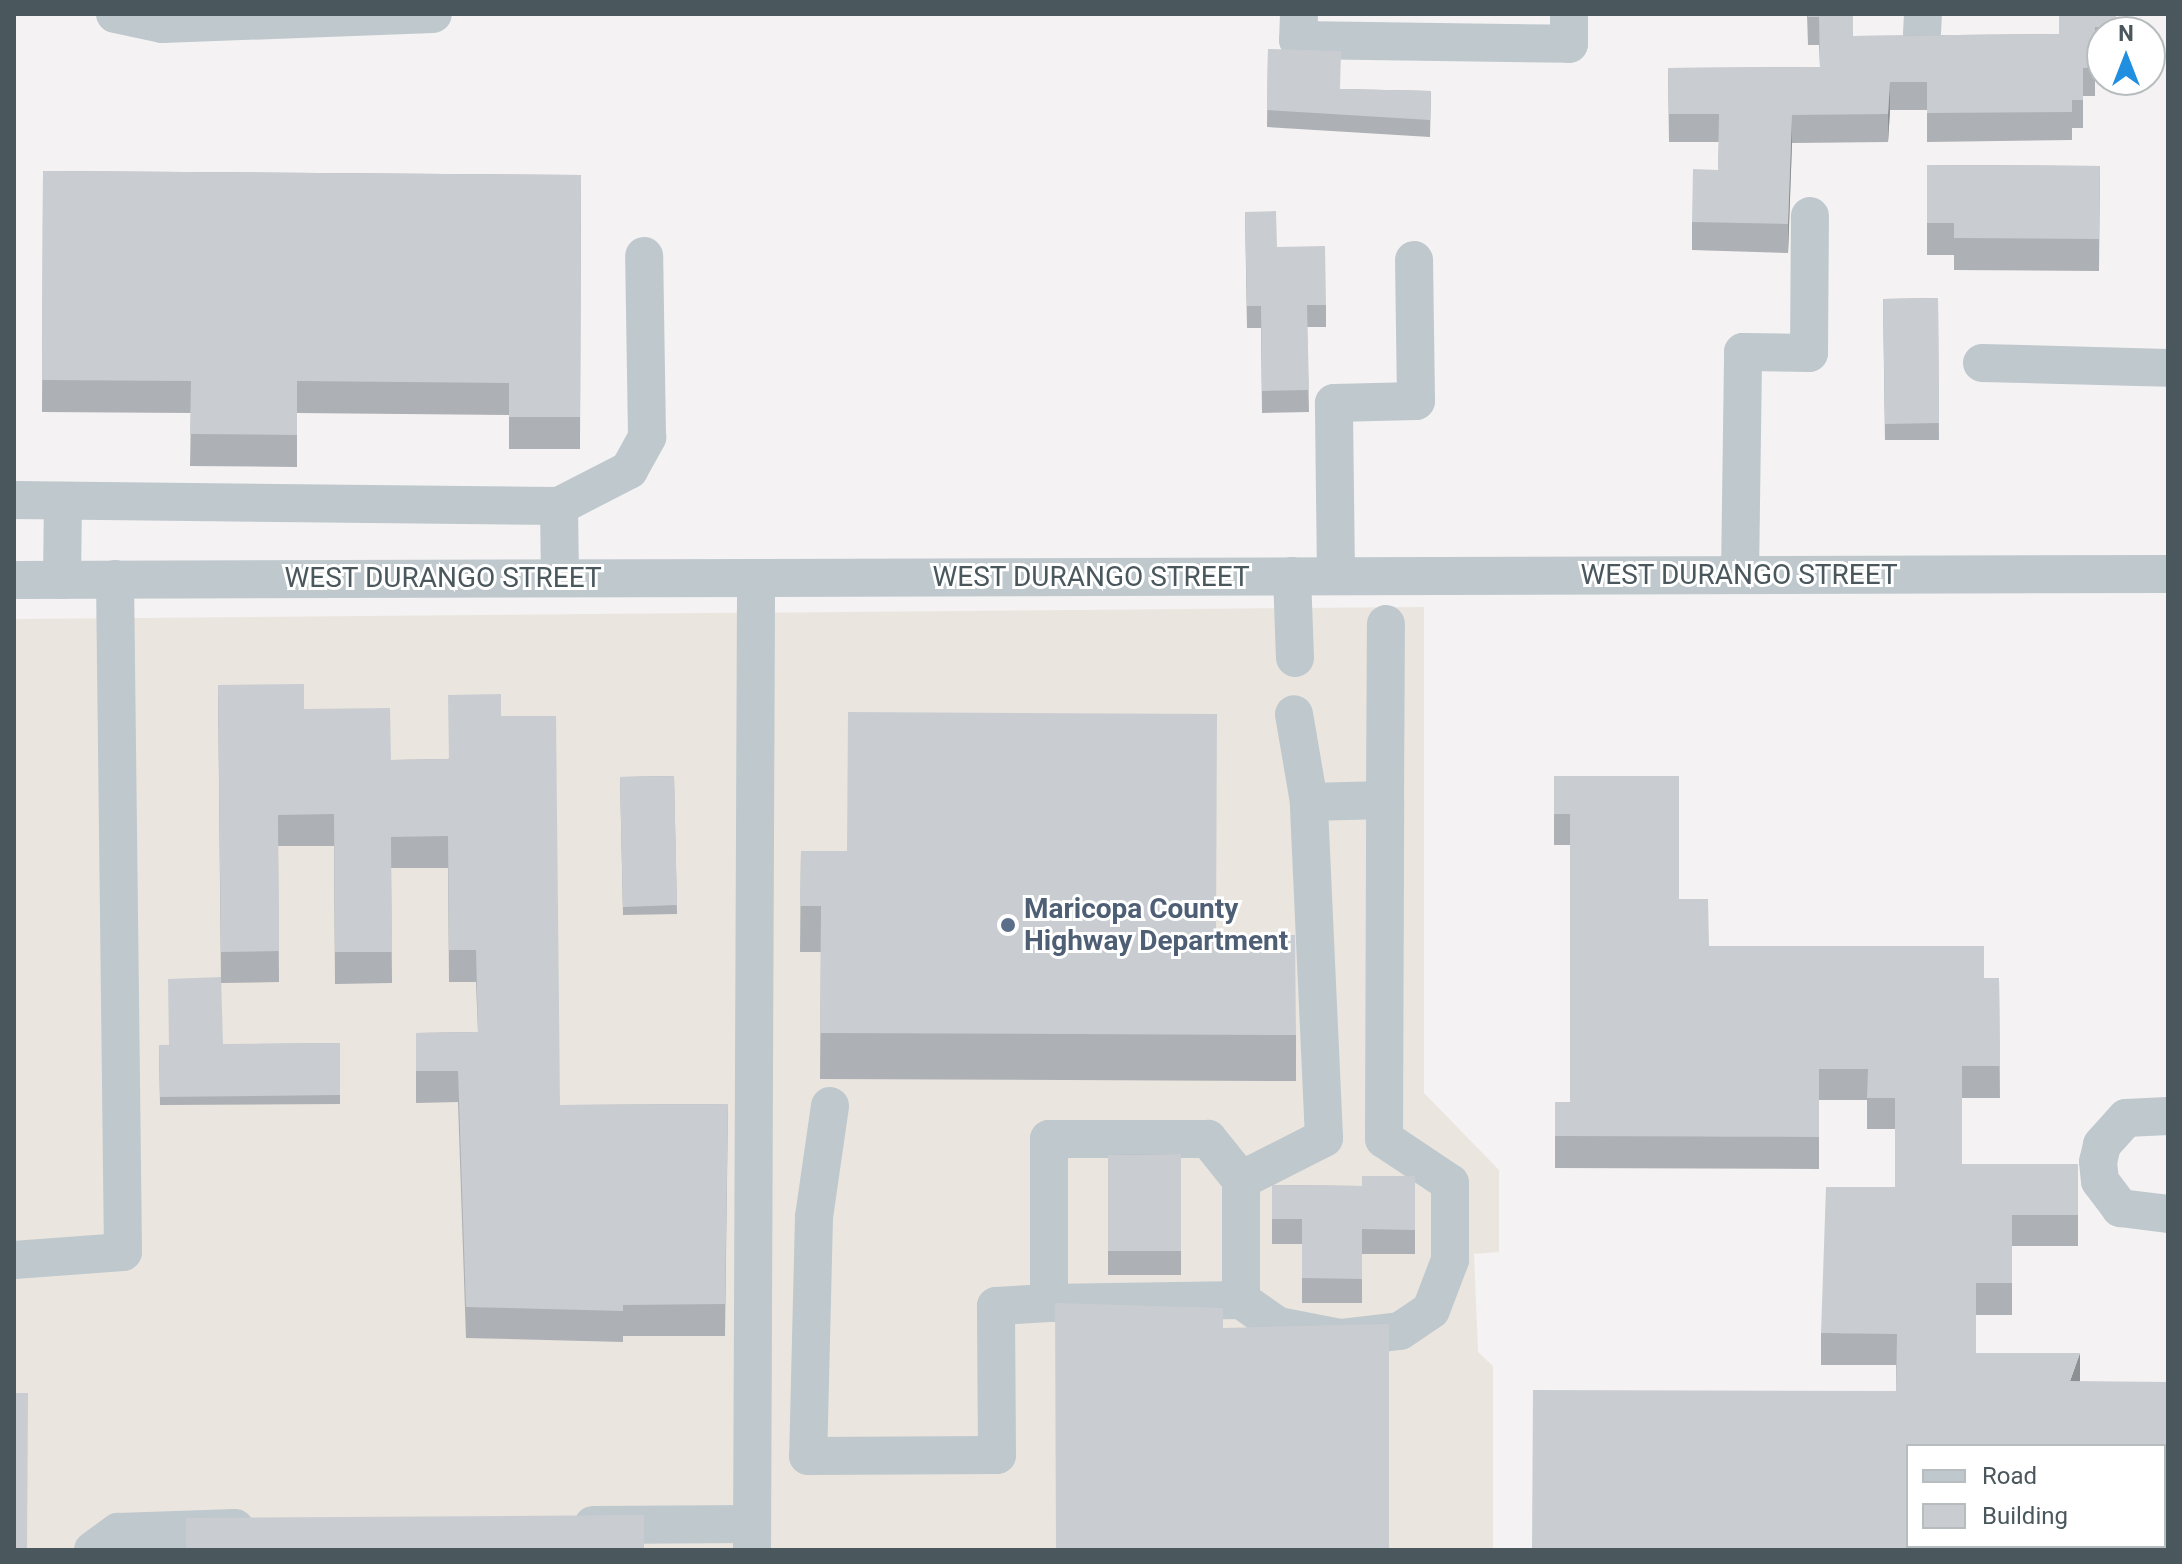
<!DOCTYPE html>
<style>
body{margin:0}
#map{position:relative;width:2182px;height:1564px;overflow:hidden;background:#f4f2f2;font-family:Roboto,sans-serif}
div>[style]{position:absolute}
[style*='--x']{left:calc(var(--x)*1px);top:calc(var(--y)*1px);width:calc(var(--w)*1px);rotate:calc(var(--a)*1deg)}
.commercial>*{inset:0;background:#eae5df}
.minor>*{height:38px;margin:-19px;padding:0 19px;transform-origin:19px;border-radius:19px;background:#bec8cd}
.wall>*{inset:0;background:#adb0b4}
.shaded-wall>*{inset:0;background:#8d9092}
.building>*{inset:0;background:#c9cdd1}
.dots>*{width:22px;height:22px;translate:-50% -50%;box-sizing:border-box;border:4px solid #fff;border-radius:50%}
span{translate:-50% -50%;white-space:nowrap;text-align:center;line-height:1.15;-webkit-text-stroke:6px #fff;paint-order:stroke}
.street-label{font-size:28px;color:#4a585e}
.service-label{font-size:28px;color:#4e5e75;font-weight:700}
.left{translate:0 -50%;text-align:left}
.frame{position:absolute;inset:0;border:16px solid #4a585e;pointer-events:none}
.legend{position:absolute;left:1906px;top:1444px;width:260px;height:104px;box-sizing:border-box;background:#fff;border:2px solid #b7bcbf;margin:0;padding:10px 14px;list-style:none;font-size:24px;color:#4a585e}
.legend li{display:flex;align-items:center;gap:16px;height:40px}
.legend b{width:40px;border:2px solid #b7bcbf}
.north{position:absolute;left:2086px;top:16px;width:80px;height:80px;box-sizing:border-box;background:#fff;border:2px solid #b7bcbf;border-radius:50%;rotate:0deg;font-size:22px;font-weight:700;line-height:32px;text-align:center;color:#4a585e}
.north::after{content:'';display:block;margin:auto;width:28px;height:36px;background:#208fdf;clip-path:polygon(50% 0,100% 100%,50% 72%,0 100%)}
</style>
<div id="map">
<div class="commercial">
<i style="clip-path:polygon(1424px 607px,1424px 1093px,1499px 1170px,1499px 1252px,1474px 1254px,1478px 1352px,1493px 1366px,1493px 1550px,14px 1550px,14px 619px)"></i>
</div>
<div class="minor">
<i style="--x:115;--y:14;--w:48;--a:12"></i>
<i style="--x:162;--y:24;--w:271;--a:-2.1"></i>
<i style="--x:1299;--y:14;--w:26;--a:92"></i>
<i style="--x:1298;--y:40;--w:271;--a:0.8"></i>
<i style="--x:1569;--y:44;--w:30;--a:-90"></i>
<i style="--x:1922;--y:33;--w:19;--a:-87"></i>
<i style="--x:1982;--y:363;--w:186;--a:1.5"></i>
<i style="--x:14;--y:500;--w:545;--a:0.63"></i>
<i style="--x:559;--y:506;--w:79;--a:-27.2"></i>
<i style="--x:629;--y:470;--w:38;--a:-61"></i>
<i style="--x:647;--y:437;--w:181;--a:-90.9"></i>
<i style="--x:559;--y:506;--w:72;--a:89.2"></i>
<i style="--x:1740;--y:575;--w:223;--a:-89.2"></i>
<i style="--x:1743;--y:352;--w:66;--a:0.9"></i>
<i style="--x:1809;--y:353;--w:137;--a:-89.6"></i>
<i style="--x:1292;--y:576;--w:82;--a:87.9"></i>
<i style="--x:1336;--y:576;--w:173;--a:-90.7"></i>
<i style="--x:1334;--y:403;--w:82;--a:-1.4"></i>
<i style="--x:1416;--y:401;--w:141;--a:-90.8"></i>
<i style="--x:14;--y:580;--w:2154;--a:-0.16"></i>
<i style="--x:62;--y:580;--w:79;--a:-89.3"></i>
<i style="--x:1385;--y:800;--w:176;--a:-89.7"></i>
<i style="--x:830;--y:1106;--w:112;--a:98.2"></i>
<i style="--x:814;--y:1217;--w:239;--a:91.4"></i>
<i style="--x:808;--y:1456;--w:189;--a:-0.3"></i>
<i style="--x:997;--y:1455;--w:149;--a:-90.4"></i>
<i style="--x:996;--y:1306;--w:53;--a:-3.2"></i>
<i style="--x:2168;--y:1116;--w:42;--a:177.3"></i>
<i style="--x:2126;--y:1118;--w:36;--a:132"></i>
<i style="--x:2102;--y:1145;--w:17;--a:103"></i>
<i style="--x:2098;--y:1162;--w:19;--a:84"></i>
<i style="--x:2100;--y:1181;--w:34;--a:53"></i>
<i style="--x:2120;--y:1208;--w:48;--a:7.1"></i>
<i style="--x:1241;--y:1180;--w:53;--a:-128.8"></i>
<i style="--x:1208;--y:1139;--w:159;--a:180"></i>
<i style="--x:1049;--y:1139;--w:164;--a:90"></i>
<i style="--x:1049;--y:1303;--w:192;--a:-0.9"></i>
<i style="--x:1241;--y:1300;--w:120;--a:-90"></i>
<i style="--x:1241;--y:1180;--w:93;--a:-26.8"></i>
<i style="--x:1324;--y:1138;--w:336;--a:-92.6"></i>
<i style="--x:1309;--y:802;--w:89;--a:-99.7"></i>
<i style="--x:14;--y:1260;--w:109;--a:-4.2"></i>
<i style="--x:123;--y:1252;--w:673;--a:-90.68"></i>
<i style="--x:1241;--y:1300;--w:45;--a:35.1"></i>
<i style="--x:1278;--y:1326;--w:63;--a:11"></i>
<i style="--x:1340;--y:1338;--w:60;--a:-6.7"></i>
<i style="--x:1400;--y:1331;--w:37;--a:-34"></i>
<i style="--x:1431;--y:1310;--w:53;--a:-69.2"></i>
<i style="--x:1450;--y:1260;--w:77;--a:-90"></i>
<i style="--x:1450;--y:1183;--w:79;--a:-146.3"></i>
<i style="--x:1384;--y:1139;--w:339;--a:-89.8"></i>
<i style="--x:1385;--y:800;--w:76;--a:178.5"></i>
<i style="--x:593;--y:1525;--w:159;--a:-0.4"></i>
<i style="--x:93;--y:1550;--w:31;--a:-36"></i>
<i style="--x:118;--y:1532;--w:117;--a:-2"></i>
<i style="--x:752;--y:1550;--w:972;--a:-89.76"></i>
</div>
<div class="wall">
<i style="clip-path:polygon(1807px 14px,1853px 14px,1853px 36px,2059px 34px,2116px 14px,2116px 32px,2102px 32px,2102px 55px,2095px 55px,2095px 96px,2083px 96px,2083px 128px,2072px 128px,2072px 140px,1927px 142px,1927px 110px,1890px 110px,1888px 142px,1792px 143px,1788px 253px,1692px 250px,1692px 222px,1718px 170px,1719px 142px,1669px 142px,1668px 68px,1820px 67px,1819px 45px,1808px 45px)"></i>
<i style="clip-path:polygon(1268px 49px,1340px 89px,1431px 91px,1430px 137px,1267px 127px)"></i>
<i style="clip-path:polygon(1927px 165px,2100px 166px,2099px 271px,1954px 270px,1954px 255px,1927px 255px)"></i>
<i style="clip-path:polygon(43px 171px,581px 175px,580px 449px,509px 449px,509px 415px,297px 413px,297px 467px,190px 466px,191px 413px,42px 412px)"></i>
<i style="clip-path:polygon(1245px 212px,1326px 305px,1326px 327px,1307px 327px,1309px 412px,1262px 413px,1261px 328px,1247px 328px)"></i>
<i style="clip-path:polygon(1938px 298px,1939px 440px,1885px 440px,1883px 299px)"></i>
<i style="clip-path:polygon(218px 685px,304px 709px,391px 760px,448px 759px,501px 716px,560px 1105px,728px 1104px,725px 1336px,623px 1336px,623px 1342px,466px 1338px,458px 1102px,416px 1103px,416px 1033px,478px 1032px,476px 982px,449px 982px,448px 868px,391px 868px,392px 983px,335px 984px,334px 846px,278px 846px,279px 982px,221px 983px)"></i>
<i style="clip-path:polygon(674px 776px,677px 914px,623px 915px,620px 777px)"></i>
<i style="clip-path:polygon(1554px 776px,1679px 899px,1709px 946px,1984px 978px,1999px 978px,2000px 1098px,1962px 1098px,1962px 1164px,2078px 1164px,2078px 1246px,2012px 1246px,2012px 1315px,1976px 1315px,1896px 1391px,1896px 1365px,1821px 1365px,1821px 1333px,1895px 1187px,1895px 1129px,1867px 1129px,1867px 1100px,1819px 1100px,1819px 1169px,1555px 1168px,1555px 1102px,1570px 1102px,1570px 845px,1554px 845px)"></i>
<i style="clip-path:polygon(801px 851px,1216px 935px,1296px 1035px,1296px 1081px,820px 1079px,821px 952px,800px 952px)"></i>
<i style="clip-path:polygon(340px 1043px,340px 1104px,160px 1105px,159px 1045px)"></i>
<i style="clip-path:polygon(1181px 1154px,1181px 1275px,1108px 1275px,1108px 1155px)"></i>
<i style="clip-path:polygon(1415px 1176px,1415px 1254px,1362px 1254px,1362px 1303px,1302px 1303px,1302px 1244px,1272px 1244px,1272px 1185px,1362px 1186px)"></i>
</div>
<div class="shaded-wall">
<i style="clip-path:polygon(1890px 82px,1890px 110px,1888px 142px,1888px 114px)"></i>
<i style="clip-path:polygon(1792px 115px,1792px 143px,1788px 253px,1788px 224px)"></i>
<i style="clip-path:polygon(2080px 1353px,2080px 1384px,2070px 1381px)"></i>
</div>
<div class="building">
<i style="clip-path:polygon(1808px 14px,1853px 14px,1853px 36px,2059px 34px,2059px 14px,2116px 14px,2116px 27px,2095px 27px,2095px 67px,2083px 68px,2083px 100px,2072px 100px,2072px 112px,1927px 113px,1927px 82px,1890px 82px,1888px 114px,1792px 115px,1788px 224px,1692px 222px,1693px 169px,1718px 170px,1719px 114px,1669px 114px,1668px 68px,1820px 67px,1819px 17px,1808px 17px)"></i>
<i style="clip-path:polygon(1268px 49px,1341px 51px,1340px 89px,1431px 91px,1430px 120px,1267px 110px)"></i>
<i style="clip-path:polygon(1927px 165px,2100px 166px,2099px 239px,1954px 238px,1954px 223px,1927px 223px)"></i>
<i style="clip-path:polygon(43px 171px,581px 175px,580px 417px,509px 417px,509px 383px,297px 381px,297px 435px,190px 434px,191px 381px,42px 380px)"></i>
<i style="clip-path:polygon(1276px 211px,1277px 247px,1325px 246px,1326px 305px,1307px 305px,1309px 390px,1262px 391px,1261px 306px,1247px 306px,1245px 212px)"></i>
<i style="clip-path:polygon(1938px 298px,1939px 423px,1885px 424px,1883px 299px)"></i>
<i style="clip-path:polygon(304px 684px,304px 709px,390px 708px,391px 760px,449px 759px,448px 695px,501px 694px,501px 716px,556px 716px,560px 1105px,728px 1104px,725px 1304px,623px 1305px,623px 1311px,466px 1307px,458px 1071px,416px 1071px,416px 1033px,478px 1032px,476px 950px,449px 950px,448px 836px,391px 837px,392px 952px,335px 952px,334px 814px,278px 815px,279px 951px,221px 952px,218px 685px)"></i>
<i style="clip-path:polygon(848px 712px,1217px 714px,1216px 935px,1295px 935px,1296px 1035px,820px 1033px,821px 906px,800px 906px,801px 851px,847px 851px)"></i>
<i style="clip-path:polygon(674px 776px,677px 905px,623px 907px,620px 777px)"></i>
<i style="clip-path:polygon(evenodd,1554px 776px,1679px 776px,1679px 899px,1708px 899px,1709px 946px,1984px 946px,1984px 978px,1999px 978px,2000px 1066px,1962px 1066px,1962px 1164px,2078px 1164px,2078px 1215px,2012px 1215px,2012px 1283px,1976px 1283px,1976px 1353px,2080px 1353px,2070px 1381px,2168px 1382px,2168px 1550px,1532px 1550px,1533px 1390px,1896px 1391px,1897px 1334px,1821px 1333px,1826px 1187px,1895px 1187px,1895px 1098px,1867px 1098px,1868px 1069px,1819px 1069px,1819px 1137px,1555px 1136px,1555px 1102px,1570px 1102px,1570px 814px,1554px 814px,1554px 776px,1908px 1446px,2164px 1446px,2164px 1546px,1908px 1546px,1908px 1446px)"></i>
<i style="clip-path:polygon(221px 977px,223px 1044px,340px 1043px,340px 1095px,160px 1097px,159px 1045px,169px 1045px,168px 979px)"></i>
<i style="clip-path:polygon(1181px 1154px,1181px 1251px,1108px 1251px,1108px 1155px)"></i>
<i style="clip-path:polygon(1362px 1176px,1415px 1176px,1415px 1230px,1362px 1229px,1362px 1279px,1302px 1278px,1302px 1219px,1272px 1219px,1272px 1185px,1362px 1186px)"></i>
<i style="clip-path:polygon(1055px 1303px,1223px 1308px,1223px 1328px,1389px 1324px,1389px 1550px,1056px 1550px)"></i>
<i style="clip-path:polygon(14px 1393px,28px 1393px,27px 1550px,14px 1550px)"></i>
<i style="clip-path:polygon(644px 1515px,644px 1550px,186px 1550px,186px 1518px)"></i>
</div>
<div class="dots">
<i style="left:1008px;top:925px;background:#5c6f8a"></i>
</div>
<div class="street-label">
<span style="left:1739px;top:575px">WEST DURANGO STREET</span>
<span style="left:1091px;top:577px">WEST DURANGO STREET</span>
<span style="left:443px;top:578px">WEST DURANGO STREET</span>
</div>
<div class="service-label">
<span class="left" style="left:1024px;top:925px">Maricopa County<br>Highway Department</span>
</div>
<div class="frame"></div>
<ul class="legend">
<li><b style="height:10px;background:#bec8cd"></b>Road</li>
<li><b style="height:22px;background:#c9cdd1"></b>Building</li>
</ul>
<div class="north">N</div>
</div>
